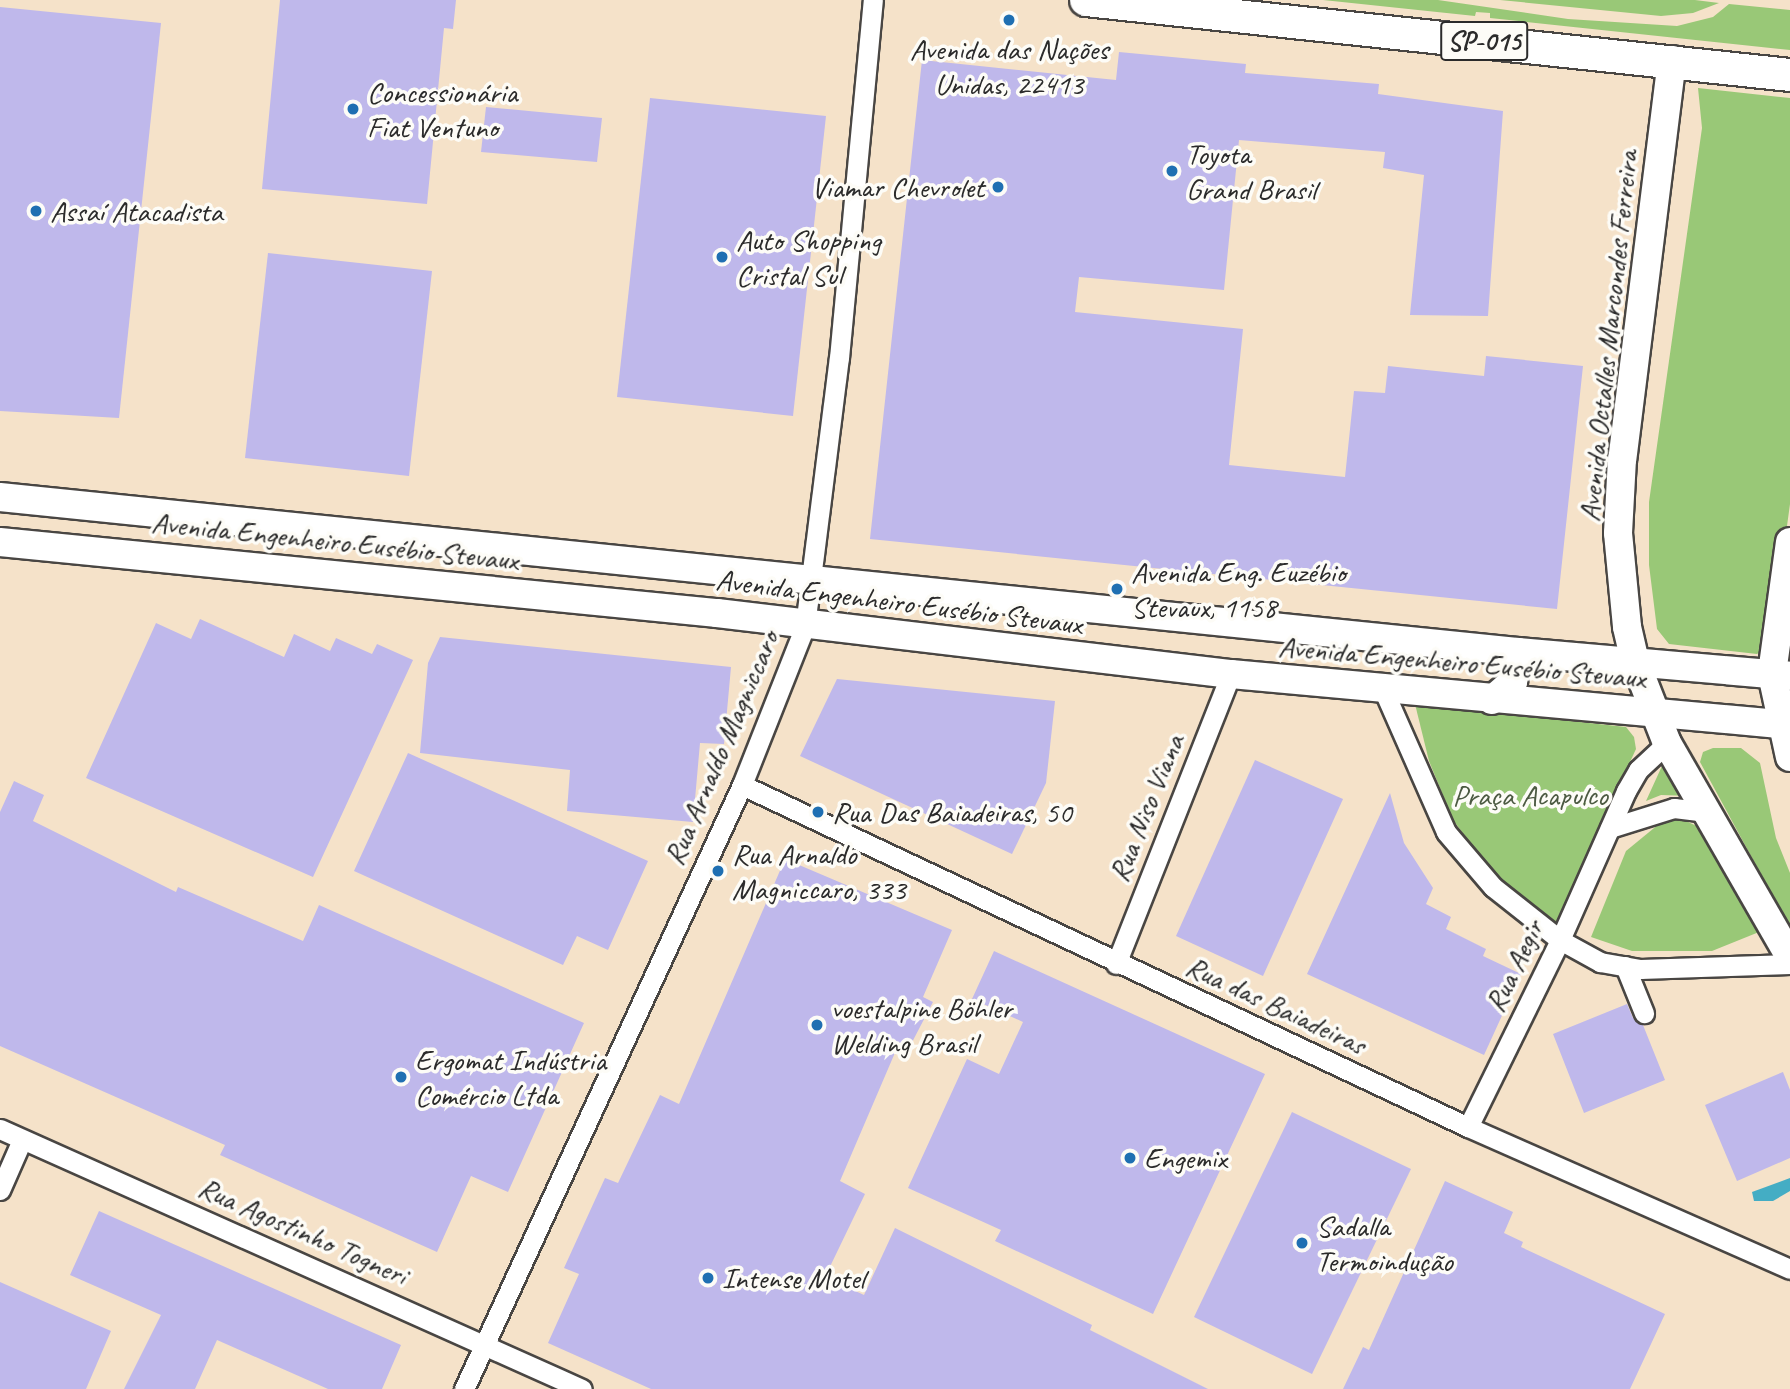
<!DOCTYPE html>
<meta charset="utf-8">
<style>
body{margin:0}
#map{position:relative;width:1790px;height:1389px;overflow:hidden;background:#f5e2c9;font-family:Caveat,sans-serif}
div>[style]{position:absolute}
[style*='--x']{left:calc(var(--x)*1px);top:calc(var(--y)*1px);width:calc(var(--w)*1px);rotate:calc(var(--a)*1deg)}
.green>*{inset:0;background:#99c877}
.water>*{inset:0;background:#44adc4}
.building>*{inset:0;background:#bfb8eb}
.roads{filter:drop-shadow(2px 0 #494643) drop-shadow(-2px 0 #494643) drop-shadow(0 2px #494643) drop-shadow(0 -2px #494643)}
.minor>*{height:19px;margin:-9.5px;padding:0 9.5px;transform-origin:9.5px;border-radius:9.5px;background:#fff}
.secondary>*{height:28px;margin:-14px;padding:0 14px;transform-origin:14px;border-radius:14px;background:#fff}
.trunk>*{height:32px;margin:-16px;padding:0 16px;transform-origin:16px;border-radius:16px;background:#fff}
.dots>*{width:19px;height:19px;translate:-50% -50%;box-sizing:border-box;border:4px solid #fdfcf7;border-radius:50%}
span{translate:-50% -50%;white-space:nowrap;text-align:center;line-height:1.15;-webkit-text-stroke:7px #fdfcf7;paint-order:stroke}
.shield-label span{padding:2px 5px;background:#fdfcf7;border:2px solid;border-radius:5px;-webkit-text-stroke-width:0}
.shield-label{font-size:28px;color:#2b2b2b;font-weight:700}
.poi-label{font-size:30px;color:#2b2b2b}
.left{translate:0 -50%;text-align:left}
.right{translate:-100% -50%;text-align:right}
.street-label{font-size:30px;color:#2b2b2b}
.park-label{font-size:30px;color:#4c5a42}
</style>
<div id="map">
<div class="green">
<i style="clip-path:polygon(1323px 0,1438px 0,1568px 19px,1677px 26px,1713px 17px,1729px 4px,1790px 10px,1790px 50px,1490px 18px,1490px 13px,1476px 12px,1475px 16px)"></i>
<i style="clip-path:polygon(1500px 0,1695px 0,1719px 3px,1693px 13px,1661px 16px)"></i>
<i style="clip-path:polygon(1698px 88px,1790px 98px,1790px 504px,1771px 643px,1757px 654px,1669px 644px,1657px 629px,1649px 565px,1649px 502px,1702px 128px)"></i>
<i style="clip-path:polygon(1415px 704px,1626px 727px,1634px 737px,1636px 749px,1556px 922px,1499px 882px,1453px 820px,1429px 761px)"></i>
<i style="clip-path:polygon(1713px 748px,1741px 748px,1760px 763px,1776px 838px,1790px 873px,1790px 928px,1700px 762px,1703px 752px)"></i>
<i style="clip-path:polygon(1667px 755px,1692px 796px,1661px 795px,1646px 801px)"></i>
<i style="clip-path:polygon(1665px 819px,1686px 821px,1707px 831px,1764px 930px,1712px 951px,1632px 951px,1591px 937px,1626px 851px)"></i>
</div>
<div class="water">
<i style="clip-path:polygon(1790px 1178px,1790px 1191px,1773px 1201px,1754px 1201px,1752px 1192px)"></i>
</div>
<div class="building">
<i style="clip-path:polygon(280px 0,456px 0,453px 29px,444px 28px,427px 204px,262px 189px)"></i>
<i style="clip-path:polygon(0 7px,161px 23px,119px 418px,0 411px)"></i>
<i style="clip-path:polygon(1119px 52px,1246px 64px,1245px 73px,1379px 84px,1378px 94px,1503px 111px,1488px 316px,1410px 315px,1424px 175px,1383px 168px,1385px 152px,1239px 140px,1224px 290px,1079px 277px,1075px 312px,1243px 329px,1229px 465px,1345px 477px,1354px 391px,1385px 393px,1388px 366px,1484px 376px,1486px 356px,1583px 366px,1557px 609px,870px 539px,922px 60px,1116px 80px)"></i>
<i style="clip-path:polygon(650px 98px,826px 116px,793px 416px,617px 397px)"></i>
<i style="clip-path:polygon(486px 107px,602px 118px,597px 162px,481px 152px)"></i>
<i style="clip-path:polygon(268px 253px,432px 271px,409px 476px,245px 458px)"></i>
<i style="clip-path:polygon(200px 619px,284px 657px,294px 634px,330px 651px,336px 638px,372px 654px,377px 644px,413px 660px,313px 877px,86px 778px,156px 623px,191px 639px)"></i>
<i style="clip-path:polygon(440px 637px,731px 667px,724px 744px,700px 743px,693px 822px,567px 811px,570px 770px,420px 753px,428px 663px)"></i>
<i style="clip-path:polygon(837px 679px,1055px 701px,1046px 783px,1012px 854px,800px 756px)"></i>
<i style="clip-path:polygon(408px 753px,648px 861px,608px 950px,577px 936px,563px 965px,354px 871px)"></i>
<i style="clip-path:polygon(1255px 760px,1343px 799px,1263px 976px,1176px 936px)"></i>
<i style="clip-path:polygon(14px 781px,44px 795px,33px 821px,176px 892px,178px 887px,303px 941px,319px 905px,584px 1023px,508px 1192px,471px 1176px,437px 1252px,220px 1155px,225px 1145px,0 1046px,0 812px)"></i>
<i style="clip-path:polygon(1390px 793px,1404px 843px,1433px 888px,1426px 904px,1451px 917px,1446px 929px,1486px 949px,1483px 956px,1521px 974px,1484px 1055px,1307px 974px)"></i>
<i style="clip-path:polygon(785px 859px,952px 930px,923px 997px,933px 1002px,908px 1050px,897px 1048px,840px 1181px,865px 1194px,825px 1277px,864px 1295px,895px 1228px,1092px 1325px,1090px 1330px,1208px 1389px,651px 1389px,548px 1343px,579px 1274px,564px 1268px,605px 1178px,618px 1183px,660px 1095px,679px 1104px)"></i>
<i style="clip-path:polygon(994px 951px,1265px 1074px,1153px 1314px,995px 1241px,1001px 1230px,908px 1188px,967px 1059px,999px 1074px,1023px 1022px,972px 999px)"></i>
<i style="clip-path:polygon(1627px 1004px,1633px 1018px,1643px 1025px,1665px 1080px,1584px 1113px,1553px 1034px)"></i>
<i style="clip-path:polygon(1783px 1072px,1790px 1090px,1790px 1158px,1737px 1181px,1705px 1105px)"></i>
<i style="clip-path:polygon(1292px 1112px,1411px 1169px,1312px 1374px,1194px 1317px)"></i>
<i style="clip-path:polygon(1445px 1181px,1513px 1212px,1504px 1233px,1523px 1242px,1521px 1247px,1665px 1314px,1630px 1389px,1343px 1389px,1363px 1347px,1369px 1350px)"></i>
<i style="clip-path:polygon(99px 1211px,401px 1345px,382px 1389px,328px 1389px,217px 1340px,195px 1389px,124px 1389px,161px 1315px,70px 1275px)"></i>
<i style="clip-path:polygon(0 1282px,111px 1331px,86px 1389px,0 1389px)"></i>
</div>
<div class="roads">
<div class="minor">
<i style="--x:1383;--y:689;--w:156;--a:66.2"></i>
<i style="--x:1446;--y:832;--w:72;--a:49.5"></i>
<i style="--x:1493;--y:887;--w:85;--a:38.3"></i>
<i style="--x:1560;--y:940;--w:46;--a:28.8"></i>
<i style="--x:1600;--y:962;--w:41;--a:9.9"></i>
<i style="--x:1640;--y:969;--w:150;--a:-1.9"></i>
<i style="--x:742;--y:785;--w:803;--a:25.22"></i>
<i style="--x:1468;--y:1127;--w:352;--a:23.8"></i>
<i style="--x:1610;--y:828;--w:67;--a:-17.4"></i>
<i style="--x:1674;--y:808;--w:31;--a:7"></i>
<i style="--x:1116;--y:964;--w:312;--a:-68.4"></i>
<i style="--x:1625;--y:966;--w:51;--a:68"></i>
<i style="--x:1468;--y:1127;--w:208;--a:-63.8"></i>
<i style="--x:1560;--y:940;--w:163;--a:-66.1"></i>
<i style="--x:1626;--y:791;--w:24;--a:-60"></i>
<i style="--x:1638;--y:770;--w:40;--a:-43"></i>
<i style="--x:0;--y:1129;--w:637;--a:24.07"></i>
<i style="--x:0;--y:1190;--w:55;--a:-66.3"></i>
<i style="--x:464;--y:1389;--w:665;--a:-65.29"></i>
<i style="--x:742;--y:785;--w:171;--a:-68.4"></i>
<i style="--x:805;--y:626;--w:270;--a:-82.8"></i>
<i style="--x:839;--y:358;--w:360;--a:-84.6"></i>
</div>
<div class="secondary">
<i style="--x:1672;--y:60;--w:402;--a:97.1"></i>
<i style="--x:1622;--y:459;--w:74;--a:93.1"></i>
<i style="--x:1618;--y:533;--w:94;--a:84.5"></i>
<i style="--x:1627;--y:627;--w:35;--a:77"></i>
<i style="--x:1635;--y:661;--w:88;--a:68.7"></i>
<i style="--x:1667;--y:743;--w:247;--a:60.1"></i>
<i style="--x:0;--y:497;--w:1526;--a:5.83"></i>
<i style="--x:1518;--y:652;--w:273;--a:5"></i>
<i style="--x:0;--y:542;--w:721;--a:5.66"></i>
<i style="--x:717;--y:613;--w:518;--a:6.77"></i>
<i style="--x:1231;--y:674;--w:561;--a:5.21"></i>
<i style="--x:1790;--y:542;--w:133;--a:97.8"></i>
<i style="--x:1772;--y:674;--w:85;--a:77.8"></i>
<i style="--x:1492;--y:700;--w:28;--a:-41"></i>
<i style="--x:1513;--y:682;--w:30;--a:-81"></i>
</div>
<div class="trunk">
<i style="--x:1086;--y:0;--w:708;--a:6.08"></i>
</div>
</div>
<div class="dots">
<i style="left:1009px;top:20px;background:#1f6fb2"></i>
<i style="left:353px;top:109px;background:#1f6fb2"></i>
<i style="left:1172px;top:171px;background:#1f6fb2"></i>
<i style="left:998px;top:187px;background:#1f6fb2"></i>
<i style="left:36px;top:211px;background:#1f6fb2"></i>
<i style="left:722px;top:257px;background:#1f6fb2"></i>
<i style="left:1117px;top:589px;background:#1f6fb2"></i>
<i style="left:818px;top:812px;background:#1f6fb2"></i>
<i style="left:718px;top:871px;background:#1f6fb2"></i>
<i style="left:817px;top:1025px;background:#1f6fb2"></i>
<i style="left:401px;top:1077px;background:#1f6fb2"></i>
<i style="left:1130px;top:1158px;background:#1f6fb2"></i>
<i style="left:1302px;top:1243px;background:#1f6fb2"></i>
<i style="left:708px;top:1278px;background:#1f6fb2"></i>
</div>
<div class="shield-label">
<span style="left:1484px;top:41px">SP-015</span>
</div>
<div class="poi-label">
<span style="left:1009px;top:66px">Avenida das Nações<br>Unidas, 22413</span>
<span class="left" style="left:367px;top:109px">Concessionária<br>Fiat Ventuno</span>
<span class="left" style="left:1186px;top:171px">Toyota<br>Grand Brasil</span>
<span class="right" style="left:984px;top:187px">Viamar Chevrolet</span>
<span class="left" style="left:50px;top:211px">Assaí Atacadista</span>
<span class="left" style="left:736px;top:257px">Auto Shopping<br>Cristal Sul</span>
<span class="left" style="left:1131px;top:589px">Avenida Eng. Euzébio<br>Stevaux, 1158</span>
<span class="left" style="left:832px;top:812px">Rua Das Baiadeiras, 50</span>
<span class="left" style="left:732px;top:871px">Rua Arnaldo<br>Magniccaro, 333</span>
<span class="left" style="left:831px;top:1025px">voestalpine Böhler<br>Welding Brasil</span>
<span class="left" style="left:415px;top:1077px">Ergomat Indústria<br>Comércio Ltda</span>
<span class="left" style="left:1144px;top:1158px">Engemix</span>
<span class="left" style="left:1316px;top:1243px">Sadalla<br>Termoindução</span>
<span class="left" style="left:722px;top:1278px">Intense Motel</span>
</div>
<div class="street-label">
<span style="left:1608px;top:336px;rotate:-84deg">Avenida Octalles Marcondes Ferreira</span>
<span style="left:335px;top:541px;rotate:6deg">Avenida Engenheiro Eusébio Stevaux</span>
<span style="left:899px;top:602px;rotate:7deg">Avenida Engenheiro Eusébio Stevaux</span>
<span style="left:1462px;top:662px;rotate:5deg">Avenida Engenheiro Eusébio Stevaux</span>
<span style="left:721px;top:748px;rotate:-67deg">Rua Arnaldo Magniccaro</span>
<span style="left:1146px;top:808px;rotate:-68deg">Rua Niso Viana</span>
<span style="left:1514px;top:966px;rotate:-64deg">Rua Aegir</span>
<span style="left:1276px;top:1005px;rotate:25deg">Rua das Baiadeiras</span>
<span style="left:303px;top:1231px;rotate:24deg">Rua Agostinho Togneri</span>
</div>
<div class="park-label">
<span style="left:1530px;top:795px">Praça Acapulco</span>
</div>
</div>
